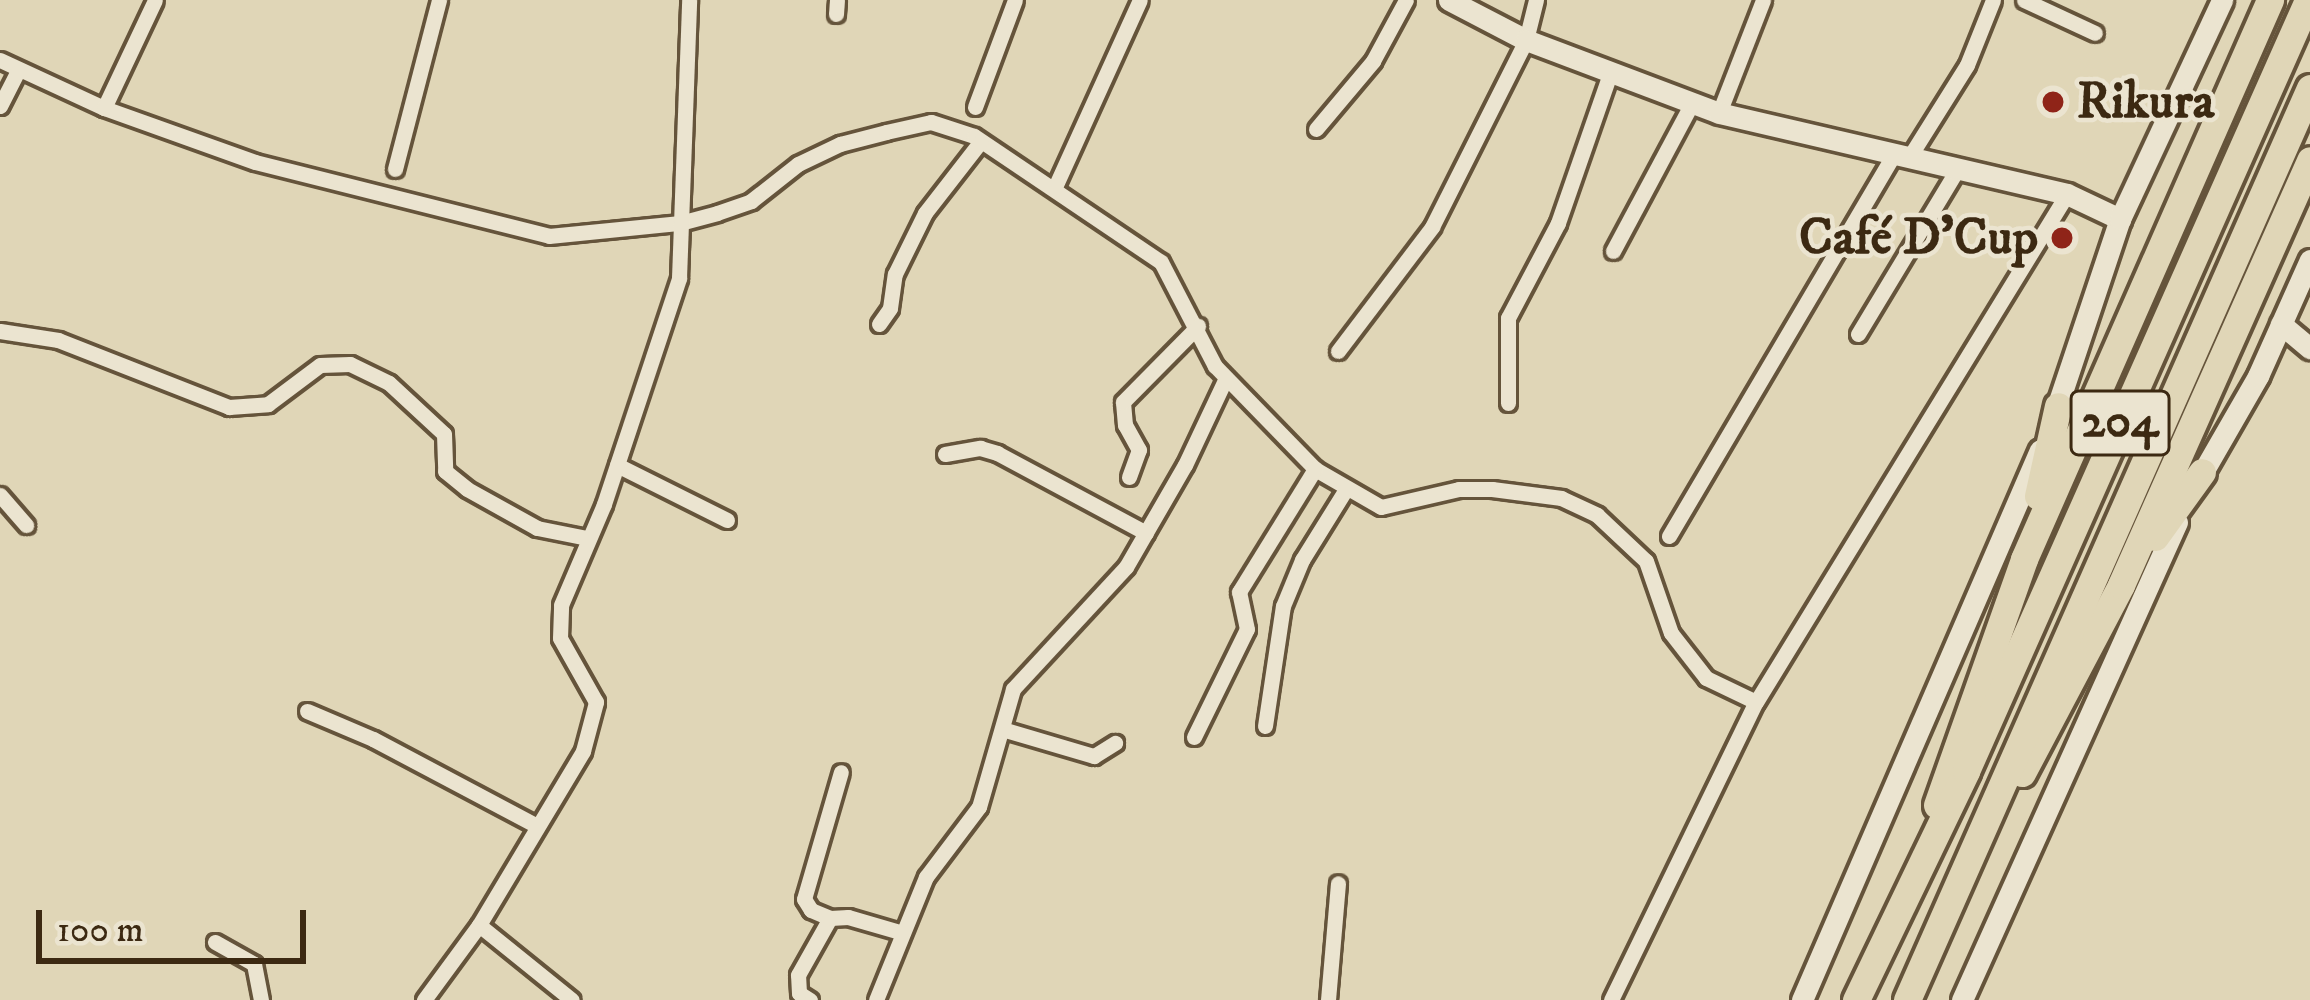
<!DOCTYPE html>
<meta charset="utf-8">
<style>
body{margin:0}
#map{position:relative;width:2310px;height:1000px;overflow:hidden;background:#e0d6b7;font-family:"IM FELL DW Pica",serif}
div>[style]{position:absolute}
[style*='--x']{left:calc(var(--x)*1px);top:calc(var(--y)*1px);width:calc(var(--w)*1px);rotate:calc(var(--a)*1deg)}
.roads{filter:drop-shadow(3px 0 #65543b) drop-shadow(-3px 0 #65543b) drop-shadow(0 3px #65543b) drop-shadow(0 -3px #65543b)}
.street>*{height:15px;margin:-7.5px;padding:0 7.5px;transform-origin:7.5px;border-radius:7.5px;background:#ebe4d0}
.secondary>*{height:21px;margin:-10.5px;padding:0 10.5px;transform-origin:10.5px;border-radius:10.5px;background:#ebe4d0}
.highway>*{height:27px;margin:-13.5px;padding:0 13.5px;transform-origin:13.5px;border-radius:13.5px;background:#e0d6b7}
.dots>*{width:33px;height:33px;translate:-50% -50%;box-sizing:border-box;border:6px solid #ebe4d0;border-radius:50%}
span{translate:-50% -50%;white-space:nowrap;text-align:center;line-height:1.15;-webkit-text-stroke:9px #ebe4d0;paint-order:stroke}
.shield-label span{padding:3px 9px;background:#ebe4d0;border:3px solid;border-radius:9px;-webkit-text-stroke-width:0}
.shield-label{font-size:48px;color:#3c2912;font-weight:700}
.poi-label{font-size:51px;color:#3c2912;font-weight:700}
.left{translate:0 -50%;text-align:left}
.right{translate:-100% -50%;text-align:right}
.scale{position:absolute;left:36px;top:910px;width:270px;height:54px;box-sizing:border-box;border:6px solid #3c2912;border-top:0;padding-left:15px;font-size:36px;line-height:42px;white-space:nowrap;color:#3c2912;-webkit-text-stroke:9px #ebe4d0;paint-order:stroke}
</style>
<div id="map">
<div class="roads">
<div class="street">
<i style="--x:2024;--y:0;--w:78;--a:24.9"></i>
<i style="--x:836;--y:14;--w:14;--a:-86"></i>
<i style="--x:0;--y:60;--w:115;--a:24.8"></i>
<i style="--x:104;--y:108;--w:160;--a:19.7"></i>
<i style="--x:255;--y:162;--w:303;--a:14.1"></i>
<i style="--x:549;--y:236;--w:132;--a:-5.7"></i>
<i style="--x:680;--y:223;--w:38;--a:-15"></i>
<i style="--x:717;--y:213;--w:36;--a:-19"></i>
<i style="--x:751;--y:201;--w:60;--a:-38.2"></i>
<i style="--x:798;--y:164;--w:47;--a:-25.5"></i>
<i style="--x:840;--y:144;--w:48;--a:-14.6"></i>
<i style="--x:886;--y:132;--w:46;--a:-12.5"></i>
<i style="--x:931;--y:122;--w:45;--a:18"></i>
<i style="--x:974;--y:136;--w:225;--a:34"></i>
<i style="--x:1161;--y:262;--w:117;--a:62.6"></i>
<i style="--x:1215;--y:366;--w:144;--a:45.8"></i>
<i style="--x:1315;--y:469;--w:76;--a:29.9"></i>
<i style="--x:1381;--y:507;--w:80;--a:-13"></i>
<i style="--x:1459;--y:489;--w:33;--a:0"></i>
<i style="--x:1492;--y:489;--w:70;--a:7.4"></i>
<i style="--x:1561;--y:498;--w:40;--a:25"></i>
<i style="--x:1597;--y:515;--w:67;--a:43.2"></i>
<i style="--x:1646;--y:561;--w:76;--a:70.9"></i>
<i style="--x:1671;--y:633;--w:57;--a:52.1"></i>
<i style="--x:1706;--y:678;--w:55;--a:25.6"></i>
<i style="--x:0;--y:106;--w:38;--a:-63"></i>
<i style="--x:975;--y:107;--w:114;--a:-69.5"></i>
<i style="--x:104;--y:108;--w:119;--a:-64.7"></i>
<i style="--x:1719;--y:113;--w:121;--a:-68.7"></i>
<i style="--x:1316;--y:129;--w:89;--a:-50"></i>
<i style="--x:1373;--y:61;--w:69;--a:-61.6"></i>
<i style="--x:1910;--y:156;--w:107;--a:-57.9"></i>
<i style="--x:1967;--y:65;--w:70;--a:-68.2"></i>
<i style="--x:395;--y:169;--w:175;--a:-75.4"></i>
<i style="--x:1055;--y:187;--w:205;--a:-65.6"></i>
<i style="--x:1613;--y:251;--w:168;--a:-61.9"></i>
<i style="--x:879;--y:324;--w:19;--a:-55"></i>
<i style="--x:890;--y:308;--w:34;--a:-82"></i>
<i style="--x:895;--y:274;--w:68;--a:-63.8"></i>
<i style="--x:925;--y:213;--w:91;--a:-52.1"></i>
<i style="--x:0;--y:331;--w:59;--a:8.8"></i>
<i style="--x:58;--y:340;--w:184;--a:21.4"></i>
<i style="--x:229;--y:407;--w:39;--a:-4"></i>
<i style="--x:268;--y:404;--w:65;--a:-36.9"></i>
<i style="--x:320;--y:365;--w:30;--a:-2"></i>
<i style="--x:350;--y:364;--w:43;--a:26"></i>
<i style="--x:389;--y:383;--w:75;--a:42.8"></i>
<i style="--x:444;--y:434;--w:37;--a:88"></i>
<i style="--x:445;--y:471;--w:28;--a:39"></i>
<i style="--x:467;--y:489;--w:80;--a:29.1"></i>
<i style="--x:537;--y:528;--w:51;--a:11.3"></i>
<i style="--x:1858;--y:334;--w:194;--a:-58.9"></i>
<i style="--x:1338;--y:351;--w:156;--a:-52.8"></i>
<i style="--x:1432;--y:227;--w:209;--a:-63.3"></i>
<i style="--x:1526;--y:40;--w:41;--a:-76"></i>
<i style="--x:1508;--y:403;--w:85;--a:-90"></i>
<i style="--x:1508;--y:318;--w:107;--a:-62.2"></i>
<i style="--x:1558;--y:223;--w:158;--a:-70.8"></i>
<i style="--x:945;--y:454;--w:36;--a:-10"></i>
<i style="--x:980;--y:448;--w:18;--a:16"></i>
<i style="--x:997;--y:453;--w:169;--a:28.2"></i>
<i style="--x:617;--y:465;--w:123;--a:26.6"></i>
<i style="--x:1129;--y:477;--w:29;--a:-70"></i>
<i style="--x:1139;--y:450;--w:29;--a:-119"></i>
<i style="--x:1125;--y:425;--w:23;--a:-95"></i>
<i style="--x:1123;--y:402;--w:107;--a:-45.4"></i>
<i style="--x:0;--y:495;--w:40;--a:49"></i>
<i style="--x:1669;--y:536;--w:445;--a:-59.5"></i>
<i style="--x:307;--y:711;--w:72;--a:23"></i>
<i style="--x:373;--y:739;--w:186;--a:27.9"></i>
<i style="--x:1265;--y:726;--w:121;--a:-81.5"></i>
<i style="--x:1283;--y:606;--w:50;--a:-67.6"></i>
<i style="--x:1302;--y:560;--w:84;--a:-58.2"></i>
<i style="--x:1002;--y:729;--w:96;--a:16.4"></i>
<i style="--x:1094;--y:756;--w:25;--a:-32"></i>
<i style="--x:1194;--y:737;--w:120;--a:-63.9"></i>
<i style="--x:1247;--y:629;--w:38;--a:-102"></i>
<i style="--x:1239;--y:592;--w:145;--a:-58.3"></i>
<i style="--x:830;--y:918;--w:21;--a:-157"></i>
<i style="--x:811;--y:910;--w:13;--a:-122"></i>
<i style="--x:804;--y:899;--w:132;--a:-73.8"></i>
<i style="--x:479;--y:925;--w:119;--a:38.9"></i>
<i style="--x:215;--y:942;--w:45;--a:29.4"></i>
<i style="--x:254;--y:964;--w:37;--a:79"></i>
<i style="--x:424;--y:1000;--w:93;--a:-53.7"></i>
<i style="--x:479;--y:925;--w:203;--a:-59.1"></i>
<i style="--x:583;--y:751;--w:51;--a:-75.1"></i>
<i style="--x:596;--y:702;--w:73;--a:-119.4"></i>
<i style="--x:560;--y:638;--w:33;--a:-88"></i>
<i style="--x:561;--y:605;--w:110;--a:-66.9"></i>
<i style="--x:604;--y:504;--w:238;--a:-71.6"></i>
<i style="--x:679;--y:278;--w:278;--a:-87.9"></i>
<i style="--x:810;--y:1000;--w:13;--a:-148"></i>
<i style="--x:799;--y:993;--w:18;--a:-93"></i>
<i style="--x:798;--y:975;--w:65;--a:-60.7"></i>
<i style="--x:830;--y:918;--w:18;--a:-3"></i>
<i style="--x:848;--y:917;--w:57;--a:16.2"></i>
<i style="--x:876;--y:1000;--w:133;--a:-67.9"></i>
<i style="--x:926;--y:877;--w:88;--a:-52.9"></i>
<i style="--x:979;--y:807;--w:123;--a:-73.9"></i>
<i style="--x:1013;--y:689;--w:166;--a:-47.2"></i>
<i style="--x:1126;--y:567;--w:118;--a:-60"></i>
<i style="--x:1185;--y:465;--w:96;--a:-64.8"></i>
<i style="--x:1328;--y:1000;--w:117;--a:-85.1"></i>
<i style="--x:1611;--y:1000;--w:331;--a:-64.1"></i>
<i style="--x:1756;--y:702;--w:596;--a:-58.52"></i>
</div>
<div class="secondary">
<i style="--x:1449;--y:0;--w:87;--a:27.5"></i>
<i style="--x:1526;--y:40;--w:206;--a:20.7"></i>
<i style="--x:1719;--y:113;--w:357;--a:13.1"></i>
<i style="--x:2067;--y:194;--w:59;--a:25.3"></i>
<i style="--x:2281;--y:324;--w:38;--a:40"></i>
<i style="--x:2054;--y:416;--w:208;--a:-71.5"></i>
<i style="--x:2120;--y:219;--w:242;--a:-65"></i>
<i style="--x:2196;--y:484;--w:125;--a:-60.1"></i>
<i style="--x:2258;--y:376;--w:127;--a:-65.9"></i>
<i style="--x:1802;--y:1000;--w:599;--a:-66.6"></i>
<i style="--x:1962;--y:1000;--w:524;--a:-65.78"></i>
</div>
<div class="highway">
<i style="--x:2038;--y:496;--w:92;--a:-77.5"></i>
<i style="--x:2155;--y:537;--w:80;--a:-54.1"></i>
<i style="--x:2022;--y:773;--w:212;--a:-62.2"></i>
<i style="--x:2121;--y:585;--w:465;--a:-66"></i>
<i style="--x:1937;--y:805;--w:261;--a:-70.5"></i>
<i style="--x:2024;--y:559;--w:611;--a:-66.25"></i>
<i style="--x:1856;--y:1000;--w:254;--a:-64.3"></i>
<i style="--x:1966;--y:771;--w:843;--a:-66.08"></i>
<i style="--x:1907;--y:1000;--w:997;--a:-66.16"></i>
</div>
</div>
<div class="dots">
<i style="left:2053px;top:102px;background:#8f2418"></i>
<i style="left:2062px;top:238px;background:#8f2418"></i>
</div>
<div class="shield-label">
<span style="left:2120px;top:423px">204</span>
</div>
<div class="poi-label">
<span class="left" style="left:2077px;top:102px">Rikura</span>
<span class="right" style="left:2038px;top:238px">Café D'Cup</span>
</div>
<div class="scale">100 m</div>
</div>
